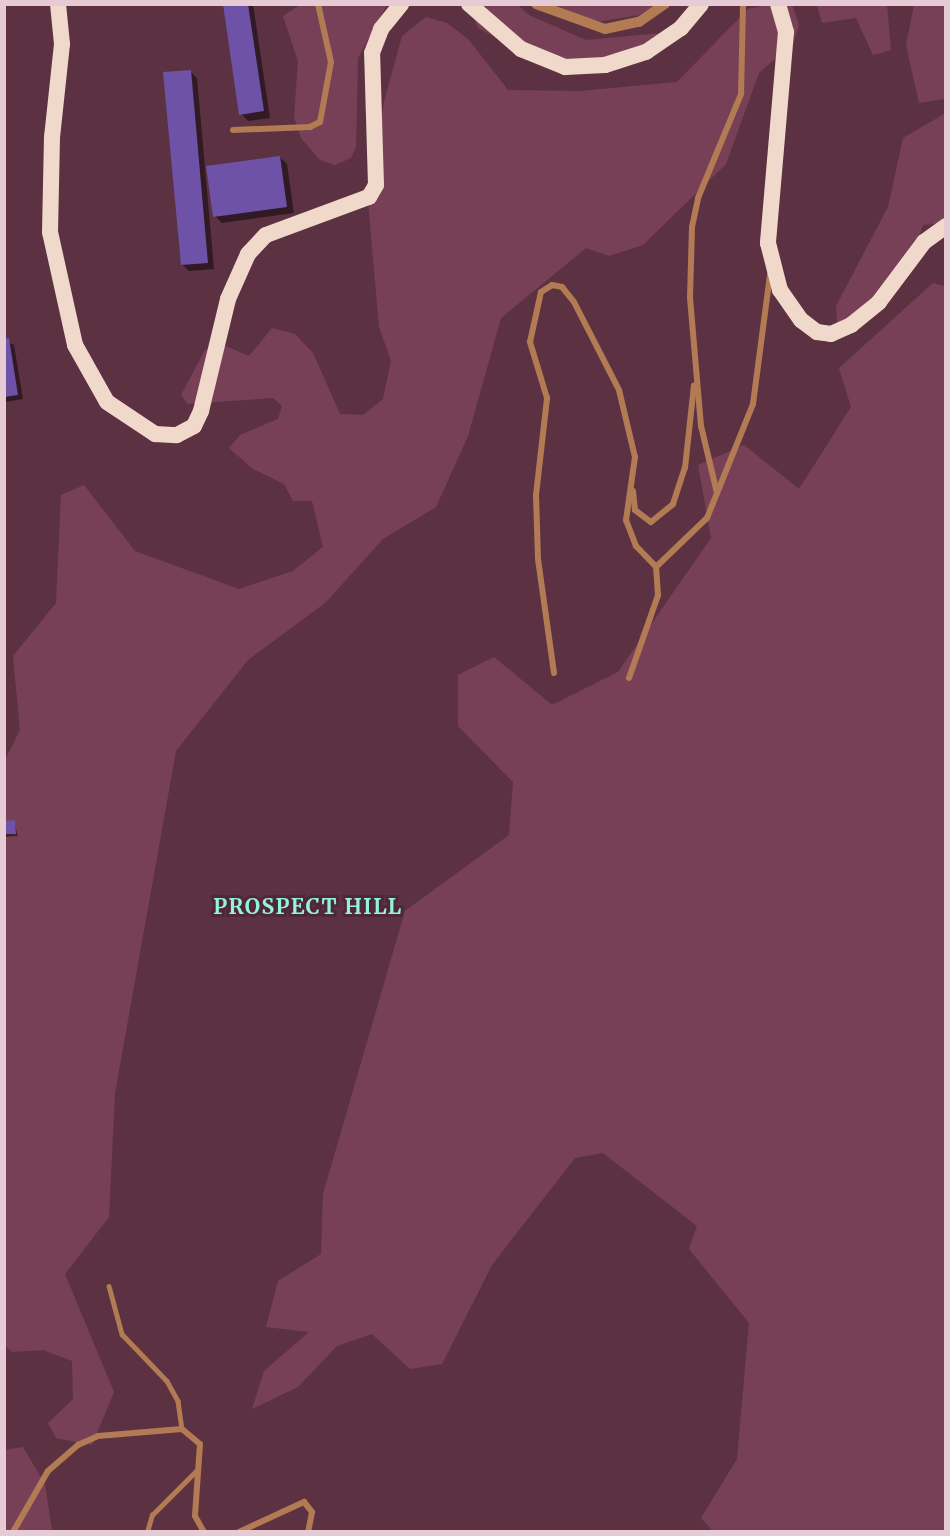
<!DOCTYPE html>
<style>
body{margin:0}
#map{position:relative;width:950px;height:1536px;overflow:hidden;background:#5c3242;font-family:Merriweather,serif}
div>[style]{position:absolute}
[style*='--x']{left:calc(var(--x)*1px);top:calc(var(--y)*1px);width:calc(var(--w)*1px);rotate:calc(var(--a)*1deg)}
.green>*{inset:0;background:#784056}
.shadow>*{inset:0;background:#0007}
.building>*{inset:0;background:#6d52a8}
.service>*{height:4.5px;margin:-2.25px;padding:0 2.25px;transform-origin:2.25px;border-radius:2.25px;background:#b27b54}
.minor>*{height:6px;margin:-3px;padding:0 3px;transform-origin:3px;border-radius:3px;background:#b27b54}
.tertiary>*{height:10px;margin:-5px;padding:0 5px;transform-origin:5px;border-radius:5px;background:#b27b54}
.trunk>*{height:16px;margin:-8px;padding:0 8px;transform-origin:8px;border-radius:8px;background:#f0d9ca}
span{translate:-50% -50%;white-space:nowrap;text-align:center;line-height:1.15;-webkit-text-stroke:6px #502738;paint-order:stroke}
.district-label{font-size:21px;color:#92f4db;font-weight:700;letter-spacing:1.5px}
.frame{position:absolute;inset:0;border:6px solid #e6cbd4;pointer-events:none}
</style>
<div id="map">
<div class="green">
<i style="clip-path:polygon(300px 5px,387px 5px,358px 58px,356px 147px,351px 158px,335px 165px,320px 160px,301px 138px,294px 117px,298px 61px,283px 16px)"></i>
<i style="clip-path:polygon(467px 5px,518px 5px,529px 15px,586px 40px,662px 33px,634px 64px,539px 60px,478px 28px)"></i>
<i style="clip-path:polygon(556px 5px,655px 5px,639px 15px,596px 22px)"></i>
<i style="clip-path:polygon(767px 5px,792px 5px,799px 25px,793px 43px,759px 73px,726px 164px,643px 245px,609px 256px,586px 248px,501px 318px,468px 436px,436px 507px,383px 539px,325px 603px,248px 660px,176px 751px,115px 1093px,109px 1217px,65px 1274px,114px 1392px,92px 1445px,56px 1438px,48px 1423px,73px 1399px,72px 1361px,43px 1350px,12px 1352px,5px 1345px,4px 762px,20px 730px,13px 656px,56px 603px,61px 495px,84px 485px,135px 551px,239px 589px,293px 571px,323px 547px,312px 501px,293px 501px,284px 484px,253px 469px,229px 448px,240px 435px,278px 419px,282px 406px,273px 398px,188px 404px,181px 395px,205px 350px,221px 344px,249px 356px,272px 328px,295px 334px,313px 353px,340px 414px,363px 415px,383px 399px,391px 361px,379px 327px,368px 201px,384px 102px,402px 36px,426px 17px,447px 23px,468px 39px,508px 90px,580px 91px,677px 82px,748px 9px)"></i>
<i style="clip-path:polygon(817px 5px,887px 5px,891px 50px,873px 55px,856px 18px,822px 23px)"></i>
<i style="clip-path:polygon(914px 5px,945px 5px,945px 99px,919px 103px,906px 45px)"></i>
<i style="clip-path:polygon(944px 114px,945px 223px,923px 225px,906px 275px,875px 315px,837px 323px,836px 306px,888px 207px,903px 138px)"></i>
<i style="clip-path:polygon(933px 283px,945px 286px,945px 1531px,713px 1531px,701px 1518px,737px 1459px,749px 1323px,689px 1249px,697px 1226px,603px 1153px,575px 1158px,492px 1265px,442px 1364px,410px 1369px,372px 1334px,337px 1346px,298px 1387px,252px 1409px,264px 1371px,309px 1332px,266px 1327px,278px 1281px,321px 1254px,323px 1194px,405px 911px,509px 835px,513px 782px,458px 726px,458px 675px,494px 657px,552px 705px,618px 672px,711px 538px,698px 465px,744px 445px,799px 489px,851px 407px,839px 368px)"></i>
<i style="clip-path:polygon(23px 1447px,45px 1484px,52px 1531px,5px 1532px,5px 1450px)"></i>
</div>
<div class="shadow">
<i style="clip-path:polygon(224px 4px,253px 4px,270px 118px,248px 121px,241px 114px)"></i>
<i style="clip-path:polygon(190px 71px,197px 78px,214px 269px,189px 271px,182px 264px)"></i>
<i style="clip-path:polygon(280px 157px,287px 164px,294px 213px,222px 223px,215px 216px)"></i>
<i style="clip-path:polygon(4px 340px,14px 345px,23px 399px,5px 402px)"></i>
<i style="clip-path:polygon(14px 822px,18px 836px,4px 837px,4px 823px)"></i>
</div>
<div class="building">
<i style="clip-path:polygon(223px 4px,248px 4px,264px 111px,239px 115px)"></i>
<i style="clip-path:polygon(191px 70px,208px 263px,181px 265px,163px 72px)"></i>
<i style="clip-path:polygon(280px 156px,287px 207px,213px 217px,206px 166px)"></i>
<i style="clip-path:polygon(9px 338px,18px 395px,4px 397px,4px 339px)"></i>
<i style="clip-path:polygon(15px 820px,16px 834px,4px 834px,4px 821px)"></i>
</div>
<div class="service">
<i style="--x:109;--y:1286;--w:50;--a:74.8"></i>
<i style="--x:122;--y:1334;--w:65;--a:46.2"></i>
<i style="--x:167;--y:1381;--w:23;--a:61"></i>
<i style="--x:178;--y:1401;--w:28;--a:82"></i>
<i style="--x:147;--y:1532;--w:18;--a:-74"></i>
<i style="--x:152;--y:1515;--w:65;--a:-45"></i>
</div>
<div class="minor">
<i style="--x:233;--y:130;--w:77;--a:-2.2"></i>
<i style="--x:310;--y:127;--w:11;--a:-27"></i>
<i style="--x:320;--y:122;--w:61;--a:-79.6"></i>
<i style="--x:331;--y:62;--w:59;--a:-102.6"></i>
<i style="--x:633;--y:491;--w:19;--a:84"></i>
<i style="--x:635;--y:510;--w:20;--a:37"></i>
<i style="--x:651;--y:522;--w:28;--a:-39"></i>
<i style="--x:673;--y:504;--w:38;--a:-72"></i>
<i style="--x:685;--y:468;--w:83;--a:-83.8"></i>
<i style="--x:717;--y:493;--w:69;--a:-103.4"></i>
<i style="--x:701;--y:426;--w:128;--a:-94.9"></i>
<i style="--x:690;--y:298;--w:71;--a:-88.4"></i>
<i style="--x:692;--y:227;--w:30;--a:-78"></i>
<i style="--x:698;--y:198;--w:113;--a:-67.5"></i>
<i style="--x:741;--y:94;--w:90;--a:-88.7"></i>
<i style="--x:554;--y:673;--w:115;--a:-98"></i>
<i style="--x:538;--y:559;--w:64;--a:-91.8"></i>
<i style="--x:536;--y:495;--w:98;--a:-83.5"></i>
<i style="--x:547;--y:398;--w:59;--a:-106.9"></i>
<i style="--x:530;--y:342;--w:51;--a:-77.6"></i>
<i style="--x:541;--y:292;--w:13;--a:-32"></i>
<i style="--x:552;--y:285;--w:10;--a:11"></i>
<i style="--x:562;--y:287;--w:19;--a:51"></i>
<i style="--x:574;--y:302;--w:99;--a:62.9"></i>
<i style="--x:619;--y:390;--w:69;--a:76.6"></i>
<i style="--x:635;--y:457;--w:64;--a:98.1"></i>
<i style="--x:626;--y:520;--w:28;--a:69"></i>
<i style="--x:636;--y:546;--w:29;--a:46"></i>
<i style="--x:656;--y:567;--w:71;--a:-43.9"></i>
<i style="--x:707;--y:518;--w:123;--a:-68"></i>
<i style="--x:753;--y:404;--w:131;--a:-82.5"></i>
<i style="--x:629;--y:678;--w:88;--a:-70.7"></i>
<i style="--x:658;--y:595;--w:28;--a:-94"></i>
<i style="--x:13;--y:1532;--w:70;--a:-60.2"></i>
<i style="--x:48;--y:1471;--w:40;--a:-41"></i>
<i style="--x:78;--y:1445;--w:22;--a:-24"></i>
<i style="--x:98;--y:1436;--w:84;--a:-4.8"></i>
<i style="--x:182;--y:1429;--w:23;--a:40"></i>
<i style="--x:200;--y:1444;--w:72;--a:94"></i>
<i style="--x:195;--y:1516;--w:18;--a:61"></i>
<i style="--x:239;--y:1532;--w:72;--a:-24.8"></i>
<i style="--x:304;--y:1502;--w:13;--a:51"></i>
<i style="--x:312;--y:1512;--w:20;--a:101"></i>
</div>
<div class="tertiary">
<i style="--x:536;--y:4;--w:73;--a:19.9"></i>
<i style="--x:605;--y:29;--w:35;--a:-12"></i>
<i style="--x:639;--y:22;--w:32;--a:-35"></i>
</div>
<div class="trunk">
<i style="--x:58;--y:4;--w:40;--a:84.3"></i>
<i style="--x:62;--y:44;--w:94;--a:96.1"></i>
<i style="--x:52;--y:137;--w:95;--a:91.2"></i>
<i style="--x:50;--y:232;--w:116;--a:77.5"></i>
<i style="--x:75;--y:345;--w:65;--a:60.7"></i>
<i style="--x:107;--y:402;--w:58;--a:33.7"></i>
<i style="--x:155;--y:434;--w:22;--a:3"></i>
<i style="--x:177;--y:435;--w:19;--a:-28"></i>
<i style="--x:194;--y:426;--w:17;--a:-65"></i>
<i style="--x:201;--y:411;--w:115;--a:-76.4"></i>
<i style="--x:228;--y:299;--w:49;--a:-66"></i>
<i style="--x:248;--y:254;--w:26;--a:-47"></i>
<i style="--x:266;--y:235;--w:110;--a:-20.3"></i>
<i style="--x:369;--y:197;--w:14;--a:-60"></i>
<i style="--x:376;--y:185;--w:132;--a:-91.7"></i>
<i style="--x:372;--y:53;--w:26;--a:-69"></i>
<i style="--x:381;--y:29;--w:32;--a:-51"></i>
<i style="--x:469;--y:4;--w:69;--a:40.9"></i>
<i style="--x:521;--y:49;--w:48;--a:22.2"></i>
<i style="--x:565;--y:67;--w:40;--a:-2.9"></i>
<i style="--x:605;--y:65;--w:43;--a:-17.6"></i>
<i style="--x:646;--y:52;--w:42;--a:-34.4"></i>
<i style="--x:681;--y:28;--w:31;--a:-50"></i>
<i style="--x:778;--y:4;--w:29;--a:74"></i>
<i style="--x:786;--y:32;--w:212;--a:94.9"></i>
<i style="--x:768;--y:243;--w:49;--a:75.7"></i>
<i style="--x:780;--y:290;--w:37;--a:55"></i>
<i style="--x:801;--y:320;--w:20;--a:37"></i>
<i style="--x:817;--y:332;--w:14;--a:8"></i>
<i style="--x:831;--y:334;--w:22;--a:-24"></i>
<i style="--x:851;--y:325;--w:36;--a:-39"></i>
<i style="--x:879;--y:302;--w:75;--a:-53.1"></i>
<i style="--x:924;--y:242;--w:27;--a:-36"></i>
</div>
<div class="district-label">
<span style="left:308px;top:907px">PROSPECT HILL</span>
</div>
<div class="frame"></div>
</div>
